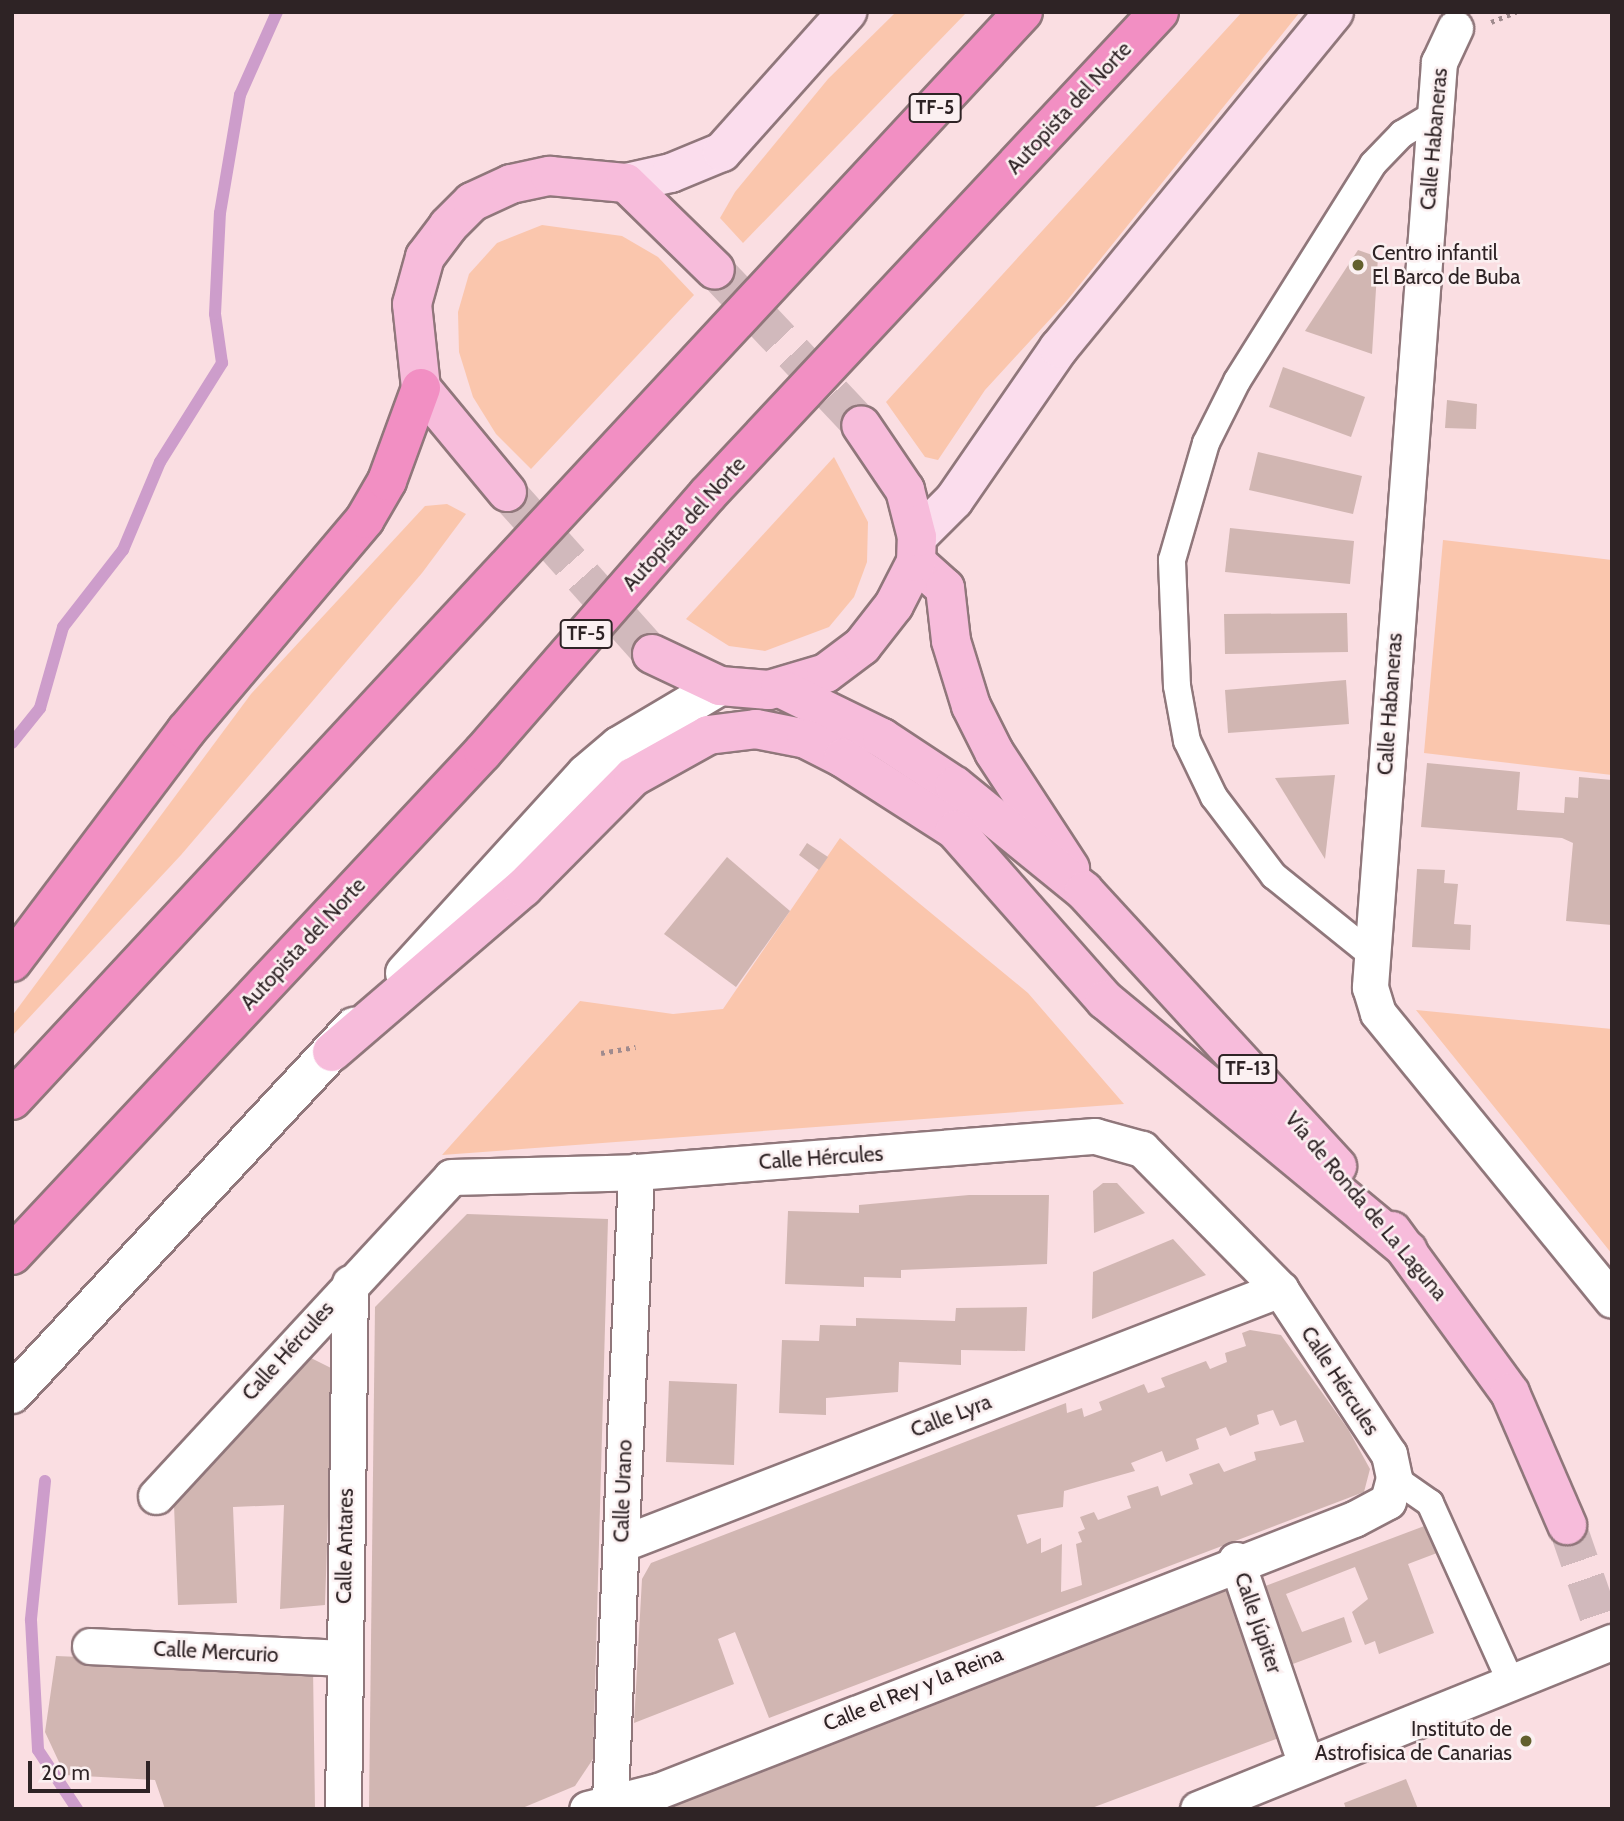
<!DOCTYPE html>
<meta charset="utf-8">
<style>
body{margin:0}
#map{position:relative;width:1624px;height:1821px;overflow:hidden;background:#fadee2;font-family:Cabin,sans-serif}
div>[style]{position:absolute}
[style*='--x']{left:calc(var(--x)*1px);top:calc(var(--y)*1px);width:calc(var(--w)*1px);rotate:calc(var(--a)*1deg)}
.green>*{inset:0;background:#fac6ad}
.stream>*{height:12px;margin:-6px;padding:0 6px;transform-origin:6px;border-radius:6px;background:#cd9dcb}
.building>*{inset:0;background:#d1b6b2}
.primary-tunnel>*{height:38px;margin-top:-19px;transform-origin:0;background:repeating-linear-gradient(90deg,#d1b9bc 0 38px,transparent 0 57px)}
.path>*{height:4.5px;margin-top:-2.25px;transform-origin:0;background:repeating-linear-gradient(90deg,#a08b8e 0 3.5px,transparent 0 8.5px)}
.roads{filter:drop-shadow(2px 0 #90777b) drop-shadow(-2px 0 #90777b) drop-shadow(0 2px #90777b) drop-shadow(0 -2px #90777b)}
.pedestrian>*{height:26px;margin:-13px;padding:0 13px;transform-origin:13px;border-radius:13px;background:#fff}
.minor>*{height:35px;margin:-17.5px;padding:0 17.5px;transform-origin:17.5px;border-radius:17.5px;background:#fff}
.tertiary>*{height:38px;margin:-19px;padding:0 19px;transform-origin:19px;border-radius:19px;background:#fff}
.secondary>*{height:38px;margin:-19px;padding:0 19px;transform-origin:19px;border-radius:19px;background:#fbdded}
.primary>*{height:38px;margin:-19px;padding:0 19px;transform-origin:19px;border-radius:19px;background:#f7bcdb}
.motorway>*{height:38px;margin:-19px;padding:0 19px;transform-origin:19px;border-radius:19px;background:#f28fc3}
.dots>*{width:19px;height:19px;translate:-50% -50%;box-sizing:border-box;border:4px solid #fbf0f1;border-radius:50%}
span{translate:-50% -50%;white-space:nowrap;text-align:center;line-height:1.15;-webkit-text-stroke:5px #fbf0f1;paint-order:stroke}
.shield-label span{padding:2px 5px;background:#fbf0f1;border:2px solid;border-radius:5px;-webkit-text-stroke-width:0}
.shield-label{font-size:19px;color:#2e2325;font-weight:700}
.street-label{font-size:21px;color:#2e2325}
.poi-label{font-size:21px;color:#2e2325}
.left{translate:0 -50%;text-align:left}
.right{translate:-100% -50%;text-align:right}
.frame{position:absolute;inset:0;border:14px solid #2e2325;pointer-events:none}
.scale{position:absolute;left:28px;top:1761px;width:122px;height:32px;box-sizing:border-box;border:4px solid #2e2325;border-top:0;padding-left:9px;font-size:21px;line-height:24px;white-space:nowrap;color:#2e2325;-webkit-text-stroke:5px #fbf0f1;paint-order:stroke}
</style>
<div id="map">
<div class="green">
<i style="clip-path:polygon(896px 12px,967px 12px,743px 243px,720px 218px,735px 192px,828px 79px)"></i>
<i style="clip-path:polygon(1242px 12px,1300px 12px,1065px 303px,985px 390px,938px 460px,925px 457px,886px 402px)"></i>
<i style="clip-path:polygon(542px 225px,622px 236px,658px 257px,694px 295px,531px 469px,496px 434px,473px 397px,459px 352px,458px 312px,469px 274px,497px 243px)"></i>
<i style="clip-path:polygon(834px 457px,868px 522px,867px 562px,854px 597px,829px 627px,765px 651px,729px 646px,686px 619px)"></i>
<i style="clip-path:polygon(447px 504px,466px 514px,422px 573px,181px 855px,12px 1036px,12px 1016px,251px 694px,425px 506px)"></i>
<i style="clip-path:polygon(1443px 540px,1612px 560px,1612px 775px,1424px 753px)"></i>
<i style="clip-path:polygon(840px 838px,1028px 993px,1124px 1104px,442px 1155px,580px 1001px,673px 1014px,723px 1009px)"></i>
<i style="clip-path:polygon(1416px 1010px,1612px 1029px,1612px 1254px,1516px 1134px)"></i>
</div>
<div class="stream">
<i style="--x:12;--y:743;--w:45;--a:-51.3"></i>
<i style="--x:40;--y:708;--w:84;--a:-74.1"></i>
<i style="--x:63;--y:627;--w:98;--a:-52.1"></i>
<i style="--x:123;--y:550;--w:95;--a:-67.2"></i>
<i style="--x:160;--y:462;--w:117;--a:-57.9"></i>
<i style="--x:222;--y:363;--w:49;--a:-98.1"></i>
<i style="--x:215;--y:314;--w:101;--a:-87.2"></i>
<i style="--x:220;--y:213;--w:120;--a:-80.4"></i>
<i style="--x:240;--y:95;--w:91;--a:-66"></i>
<i style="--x:45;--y:1481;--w:140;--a:95.8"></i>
<i style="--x:31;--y:1620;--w:130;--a:86.9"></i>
<i style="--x:38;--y:1750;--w:71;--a:56.5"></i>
</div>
<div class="building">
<i style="clip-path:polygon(1358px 250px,1378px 257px,1372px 354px,1305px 331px)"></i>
<i style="clip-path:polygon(1283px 367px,1365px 397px,1351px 437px,1269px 407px)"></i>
<i style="clip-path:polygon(1447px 400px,1477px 404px,1476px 429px,1445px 428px)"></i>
<i style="clip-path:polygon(1258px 452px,1362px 476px,1353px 514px,1249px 490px)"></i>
<i style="clip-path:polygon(1230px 528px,1354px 541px,1350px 584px,1225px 572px)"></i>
<i style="clip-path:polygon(1347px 613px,1348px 652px,1225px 654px,1224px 614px)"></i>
<i style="clip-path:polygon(1346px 680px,1349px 724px,1228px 733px,1225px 690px)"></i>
<i style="clip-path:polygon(1427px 763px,1520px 772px,1517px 810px,1564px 813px,1565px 797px,1578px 798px,1579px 777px,1612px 780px,1612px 925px,1566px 921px,1573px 843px,1562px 838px,1421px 827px)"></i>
<i style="clip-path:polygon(1335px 775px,1325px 859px,1275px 778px)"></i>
<i style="clip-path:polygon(807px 843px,828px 857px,819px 870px,799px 855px)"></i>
<i style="clip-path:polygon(727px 857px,790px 911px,736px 987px,664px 934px)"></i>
<i style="clip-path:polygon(1417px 869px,1445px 870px,1444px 883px,1458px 884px,1454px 924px,1471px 925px,1470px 950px,1412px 947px)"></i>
<i style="clip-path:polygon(1103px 1183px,1117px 1183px,1145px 1213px,1094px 1233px,1093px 1191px)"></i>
<i style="clip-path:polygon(969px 1195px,1049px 1195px,1047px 1264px,901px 1270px,901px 1278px,864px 1277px,864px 1287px,785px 1284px,788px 1211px,859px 1213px,859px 1205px)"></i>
<i style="clip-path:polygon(467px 1214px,608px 1219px,593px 1759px,575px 1786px,520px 1809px,369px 1809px,375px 1307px)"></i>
<i style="clip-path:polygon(1173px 1239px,1206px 1275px,1092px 1319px,1093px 1272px)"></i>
<i style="clip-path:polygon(1027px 1307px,1025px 1351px,961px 1350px,961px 1365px,899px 1362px,898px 1392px,826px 1398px,826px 1415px,779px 1413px,782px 1340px,819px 1341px,820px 1325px,856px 1326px,856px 1318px,955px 1321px,956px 1308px)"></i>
<i style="clip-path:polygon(evenodd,1250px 1330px,1281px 1335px,1348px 1429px,1370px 1469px,1364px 1492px,769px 1718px,735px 1632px,718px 1639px,734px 1684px,634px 1723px,642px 1579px,651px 1563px,1066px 1403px,1067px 1413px,1082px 1408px,1084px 1417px,1102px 1410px,1099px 1402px,1144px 1384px,1148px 1393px,1165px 1387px,1161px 1378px,1206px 1361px,1210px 1369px,1227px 1362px,1225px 1353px,1246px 1346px,1242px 1333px,1250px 1330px,1273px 1410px,1280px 1426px,1296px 1420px,1304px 1442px,1254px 1452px,1256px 1460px,1224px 1472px,1219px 1463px,1189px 1474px,1193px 1484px,1161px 1496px,1158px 1486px,1127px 1496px,1131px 1508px,1098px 1520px,1094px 1512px,1080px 1517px,1085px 1529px,1078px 1532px,1082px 1542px,1076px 1544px,1082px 1585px,1061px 1592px,1062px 1544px,1041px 1553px,1041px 1538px,1027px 1544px,1017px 1515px,1063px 1507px,1064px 1491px,1135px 1471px,1131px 1463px,1162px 1451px,1166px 1462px,1199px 1449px,1196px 1439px,1226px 1427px,1230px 1436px,1259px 1424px,1257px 1415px,1273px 1410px)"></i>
<i style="clip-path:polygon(309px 1357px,333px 1369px,325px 1605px,280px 1609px,284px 1505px,233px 1507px,237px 1603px,178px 1605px,174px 1505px)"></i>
<i style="clip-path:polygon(669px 1381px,737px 1384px,734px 1465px,666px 1462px)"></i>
<i style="clip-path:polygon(1427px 1525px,1437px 1553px,1408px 1564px,1434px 1633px,1379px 1654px,1375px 1641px,1365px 1645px,1352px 1612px,1368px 1599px,1355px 1567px,1286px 1594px,1302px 1632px,1344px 1617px,1352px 1642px,1282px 1668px,1252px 1591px)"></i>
<i style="clip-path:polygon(1210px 1587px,1229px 1592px,1287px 1735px,1089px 1809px,651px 1809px)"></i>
<i style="clip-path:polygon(56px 1656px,313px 1667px,315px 1809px,165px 1809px,155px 1780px,65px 1775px,45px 1732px)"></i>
<i style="clip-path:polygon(1406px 1779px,1418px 1809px,1346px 1809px,1344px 1803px)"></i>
</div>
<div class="primary-tunnel">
<i style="--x:715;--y:270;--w:213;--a:46.7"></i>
<i style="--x:507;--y:492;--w:217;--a:48.2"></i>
<i style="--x:1567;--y:1525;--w:138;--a:70.9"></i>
</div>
<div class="path">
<i style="--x:1491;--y:22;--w:27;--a:-22"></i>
<i style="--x:601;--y:1053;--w:35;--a:-10"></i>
</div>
<div class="roads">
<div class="pedestrian">
<i style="--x:1372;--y:955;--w:126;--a:-141.1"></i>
<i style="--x:1274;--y:876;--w:99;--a:-127.2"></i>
<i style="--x:1214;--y:797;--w:62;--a:-115.7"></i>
<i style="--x:1187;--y:741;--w:56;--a:-100.3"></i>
<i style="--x:1177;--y:686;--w:126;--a:-92.3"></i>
<i style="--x:1172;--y:560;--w:122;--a:-73.8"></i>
<i style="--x:1206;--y:443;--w:69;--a:-63.4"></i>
<i style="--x:1237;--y:381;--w:256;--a:-57.9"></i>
<i style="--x:1373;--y:164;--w:42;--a:-46"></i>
<i style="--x:1402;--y:134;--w:39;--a:-31"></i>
<i style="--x:1394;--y:1478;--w:44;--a:34.8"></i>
<i style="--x:1430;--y:1503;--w:196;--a:65.7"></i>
</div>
<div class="minor">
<i style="--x:1455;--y:28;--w:38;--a:115"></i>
<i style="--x:1439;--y:62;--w:928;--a:94.27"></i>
<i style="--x:1370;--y:987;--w:27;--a:73"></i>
<i style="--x:1378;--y:1013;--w:370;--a:50.8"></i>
<i style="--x:156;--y:1496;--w:434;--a:-47.2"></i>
<i style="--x:451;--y:1177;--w:185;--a:-1.5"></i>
<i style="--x:636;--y:1172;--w:460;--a:-4.5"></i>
<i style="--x:1095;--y:1136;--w:49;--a:15.5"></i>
<i style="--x:1142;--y:1149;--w:197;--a:45.4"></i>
<i style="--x:1280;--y:1289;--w:198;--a:56.6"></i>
<i style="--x:1389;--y:1454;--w:25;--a:78"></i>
<i style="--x:1394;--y:1478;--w:24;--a:105"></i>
<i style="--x:1388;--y:1501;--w:38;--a:152"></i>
<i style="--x:1354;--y:1519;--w:747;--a:158.65"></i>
<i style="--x:658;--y:1791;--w:73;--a:165.8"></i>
<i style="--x:621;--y:1544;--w:707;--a:-21.15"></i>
<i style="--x:1236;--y:1560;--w:216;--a:71.1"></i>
<i style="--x:90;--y:1646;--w:253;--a:2.7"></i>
<i style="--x:343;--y:1809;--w:526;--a:-89.24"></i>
<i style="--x:614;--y:1809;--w:10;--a:-114"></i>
<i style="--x:610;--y:1800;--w:629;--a:-87.63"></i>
<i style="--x:1198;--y:1809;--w:446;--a:-22"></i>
</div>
<div class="tertiary">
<i style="--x:405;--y:973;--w:269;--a:-47.7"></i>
<i style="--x:586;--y:774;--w:43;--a:-40.3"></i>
<i style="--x:619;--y:746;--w:117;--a:-30.7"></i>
<i style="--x:12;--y:1394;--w:502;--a:-47.02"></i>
</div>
<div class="secondary">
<i style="--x:626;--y:183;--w:46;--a:-12.5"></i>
<i style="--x:671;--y:173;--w:55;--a:-22.4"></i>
<i style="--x:722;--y:152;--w:188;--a:-48.2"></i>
<i style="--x:917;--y:537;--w:52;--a:-45"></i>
<i style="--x:954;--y:500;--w:185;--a:-55.4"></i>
<i style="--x:1059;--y:348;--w:434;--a:-50.7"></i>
</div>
<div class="primary">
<i style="--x:507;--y:492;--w:135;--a:-129.6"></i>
<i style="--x:421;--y:388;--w:84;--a:-96.1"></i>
<i style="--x:412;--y:304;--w:49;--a:-74.5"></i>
<i style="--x:425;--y:257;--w:39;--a:-53"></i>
<i style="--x:448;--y:226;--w:34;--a:-45"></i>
<i style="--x:472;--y:202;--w:43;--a:-24.8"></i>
<i style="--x:511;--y:184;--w:40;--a:-12"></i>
<i style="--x:550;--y:176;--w:76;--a:5.3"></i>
<i style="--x:626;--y:183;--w:124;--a:44.3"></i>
<i style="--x:916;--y:562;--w:39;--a:42"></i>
<i style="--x:945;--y:588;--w:53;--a:83.5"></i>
<i style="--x:951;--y:641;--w:68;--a:72.9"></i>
<i style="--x:971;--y:706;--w:51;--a:63.4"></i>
<i style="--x:994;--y:752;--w:139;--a:56.8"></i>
<i style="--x:652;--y:654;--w:75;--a:25.2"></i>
<i style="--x:720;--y:686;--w:49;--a:4.7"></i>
<i style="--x:769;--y:690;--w:59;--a:-16.6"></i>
<i style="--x:826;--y:673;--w:45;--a:-36.9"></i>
<i style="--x:862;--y:646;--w:52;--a:-52"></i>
<i style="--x:894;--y:605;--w:48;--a:-62.9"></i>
<i style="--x:916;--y:562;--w:25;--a:-88"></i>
<i style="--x:917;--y:537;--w:49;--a:-104.3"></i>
<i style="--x:905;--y:490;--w:78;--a:-124.1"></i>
<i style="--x:780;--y:688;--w:114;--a:26.1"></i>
<i style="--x:882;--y:738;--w:87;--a:33.3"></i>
<i style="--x:955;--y:786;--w:166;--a:39.1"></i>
<i style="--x:1084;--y:891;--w:374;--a:47.4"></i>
<i style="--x:332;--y:1052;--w:252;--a:-40.7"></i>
<i style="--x:523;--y:888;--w:156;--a:-45.3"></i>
<i style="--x:633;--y:777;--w:86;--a:-29.2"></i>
<i style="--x:708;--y:735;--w:48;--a:-7.1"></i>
<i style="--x:756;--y:729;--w:51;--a:11.3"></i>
<i style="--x:806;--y:739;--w:42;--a:27.2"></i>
<i style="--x:843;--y:758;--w:133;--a:32.7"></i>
<i style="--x:955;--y:830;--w:227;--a:48.6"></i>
<i style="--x:1105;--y:1000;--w:393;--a:39.6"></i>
<i style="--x:1392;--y:1231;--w:200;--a:53.9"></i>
<i style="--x:1510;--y:1393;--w:144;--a:66.6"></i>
</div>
<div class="motorway">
<i style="--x:12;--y:962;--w:289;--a:-53"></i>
<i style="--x:186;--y:731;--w:277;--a:-49.8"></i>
<i style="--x:365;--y:519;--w:44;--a:-59.9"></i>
<i style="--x:387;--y:481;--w:99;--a:-69.9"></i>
<i style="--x:12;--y:1100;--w:1485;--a:-47.1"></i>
<i style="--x:12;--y:1255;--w:689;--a:-46.88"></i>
<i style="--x:483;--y:752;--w:342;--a:-48.9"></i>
<i style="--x:708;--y:494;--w:660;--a:-46.9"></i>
</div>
</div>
<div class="dots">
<i style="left:1358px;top:265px;background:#62602d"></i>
<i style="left:1526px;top:1741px;background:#62602d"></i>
</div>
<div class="shield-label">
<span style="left:935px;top:108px">TF-5</span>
<span style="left:586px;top:634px">TF-5</span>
<span style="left:1248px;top:1069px">TF-13</span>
</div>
<div class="street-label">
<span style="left:1069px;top:108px;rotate:-47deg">Autopista del Norte</span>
<span style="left:1434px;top:139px;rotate:-85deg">Calle Habaneras</span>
<span style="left:684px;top:524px;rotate:-48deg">Autopista del Norte</span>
<span style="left:1390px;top:704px;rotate:-86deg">Calle Habaneras</span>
<span style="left:303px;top:944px;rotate:-47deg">Autopista del Norte</span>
<span style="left:821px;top:1158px;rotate:-4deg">Calle Hércules</span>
<span style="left:1366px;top:1206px;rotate:50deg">Vía de Ronda de La Laguna</span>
<span style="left:288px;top:1351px;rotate:-48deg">Calle Hércules</span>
<span style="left:1340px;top:1381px;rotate:57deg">Calle Hércules</span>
<span style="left:951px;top:1416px;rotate:-21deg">Calle Lyra</span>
<span style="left:623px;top:1491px;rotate:-88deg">Calle Urano</span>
<span style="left:345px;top:1546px;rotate:-89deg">Calle Antares</span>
<span style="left:1258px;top:1623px;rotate:71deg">Calle Júpiter</span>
<span style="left:216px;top:1652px;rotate:3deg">Calle Mercurio</span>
<span style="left:913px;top:1689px;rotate:-22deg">Calle el Rey y la Reina</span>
</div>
<div class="poi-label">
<span class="left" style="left:1372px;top:265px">Centro infantil<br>El Barco de Buba</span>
<span class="right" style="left:1512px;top:1741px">Instituto de<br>Astrofisica de Canarias</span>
</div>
<div class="frame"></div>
<div class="scale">20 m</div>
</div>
